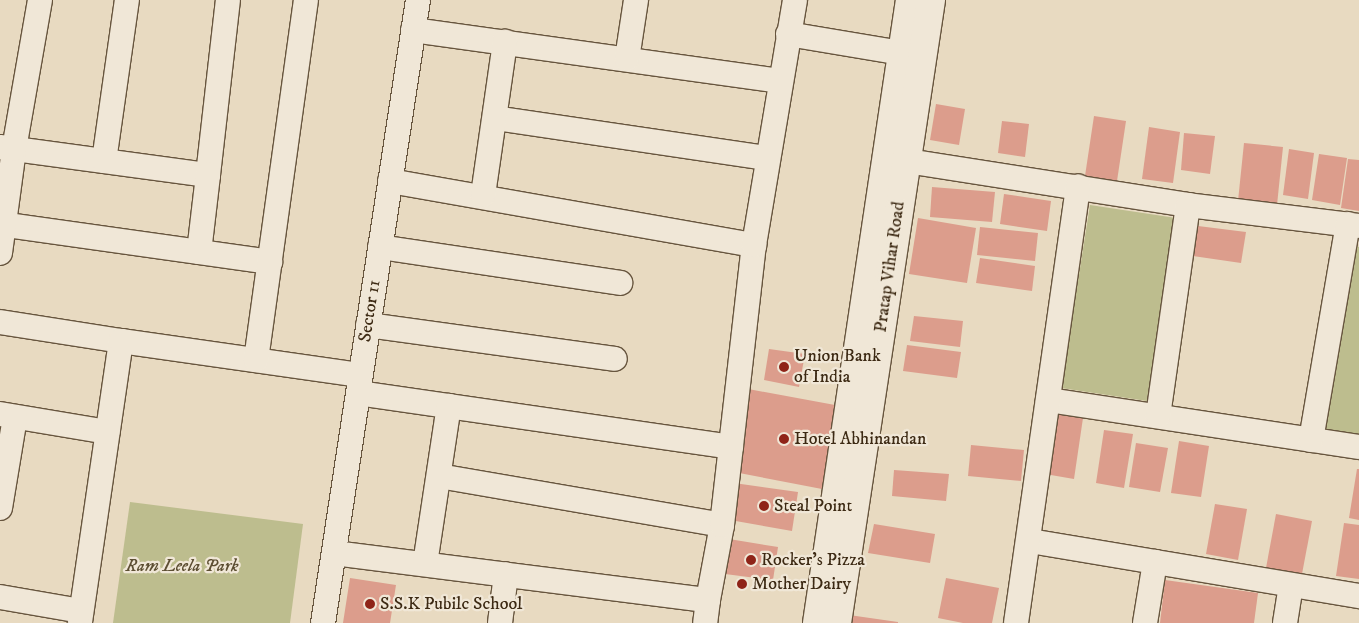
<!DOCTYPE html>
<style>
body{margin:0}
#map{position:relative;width:1359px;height:623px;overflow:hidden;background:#e8dac1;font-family:"IM FELL DW Pica",serif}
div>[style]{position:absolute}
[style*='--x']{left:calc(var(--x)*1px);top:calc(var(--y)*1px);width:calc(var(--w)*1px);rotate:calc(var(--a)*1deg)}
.green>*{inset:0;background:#bdbd8e}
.building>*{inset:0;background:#dc9d8c}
.roads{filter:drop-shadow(1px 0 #67553e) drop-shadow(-1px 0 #67553e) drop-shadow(0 1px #67553e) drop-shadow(0 -1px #67553e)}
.street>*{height:24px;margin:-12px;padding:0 12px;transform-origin:12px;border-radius:12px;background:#f0e7d7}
.secondary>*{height:28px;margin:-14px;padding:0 14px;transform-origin:14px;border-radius:14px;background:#f0e7d7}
.dots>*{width:14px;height:14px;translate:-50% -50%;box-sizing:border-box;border:2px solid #f0e7d7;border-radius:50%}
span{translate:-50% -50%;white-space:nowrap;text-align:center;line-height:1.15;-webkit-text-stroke:4.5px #f0e7d7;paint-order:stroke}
.street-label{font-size:18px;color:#3c2913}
.poi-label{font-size:18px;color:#3c2913}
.left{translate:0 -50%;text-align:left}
.park-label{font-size:18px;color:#5c4e32;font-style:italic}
</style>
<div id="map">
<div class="green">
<i style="clip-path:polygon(1090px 205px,1176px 218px,1147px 401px,1061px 388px)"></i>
<i style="clip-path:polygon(1351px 245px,1359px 247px,1359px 435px,1322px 429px)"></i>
<i style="clip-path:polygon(130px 502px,303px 524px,290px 623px,113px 623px)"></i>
</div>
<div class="building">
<i style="clip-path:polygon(936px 104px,965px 109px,959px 145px,930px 140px)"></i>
<i style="clip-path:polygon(1094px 116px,1126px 121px,1117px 181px,1085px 176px)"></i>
<i style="clip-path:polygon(1002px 121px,1029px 124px,1025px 157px,998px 153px)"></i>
<i style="clip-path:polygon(1149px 127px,1180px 132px,1173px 183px,1142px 179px)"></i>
<i style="clip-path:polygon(1184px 133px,1215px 136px,1210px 174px,1181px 170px)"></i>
<i style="clip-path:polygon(1244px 143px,1283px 147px,1277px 205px,1238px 201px)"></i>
<i style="clip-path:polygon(1289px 149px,1314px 153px,1308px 199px,1283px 195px)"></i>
<i style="clip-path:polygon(1319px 154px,1347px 158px,1340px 205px,1312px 200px)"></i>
<i style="clip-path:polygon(1348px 159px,1359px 160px,1359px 211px,1341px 208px)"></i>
<i style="clip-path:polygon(932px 187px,995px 192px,992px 222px,930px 217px)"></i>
<i style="clip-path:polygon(1004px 194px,1051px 201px,1047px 231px,1000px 224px)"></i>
<i style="clip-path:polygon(918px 218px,976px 228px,967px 283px,909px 274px)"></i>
<i style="clip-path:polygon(1190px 225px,1246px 232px,1241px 263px,1186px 255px)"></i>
<i style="clip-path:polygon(980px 227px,1038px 233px,1035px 261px,977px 255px)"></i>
<i style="clip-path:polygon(980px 258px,1035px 266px,1032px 291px,976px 283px)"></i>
<i style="clip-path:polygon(914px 316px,963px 321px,960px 347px,910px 341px)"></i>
<i style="clip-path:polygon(907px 345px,961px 352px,957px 378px,903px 371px)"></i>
<i style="clip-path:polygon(769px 349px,805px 354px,799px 387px,764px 380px)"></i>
<i style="clip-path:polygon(743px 388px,835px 405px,822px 489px,734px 472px)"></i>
<i style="clip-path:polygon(1054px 414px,1083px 418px,1074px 479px,1045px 474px)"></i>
<i style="clip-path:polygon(1104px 430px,1133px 434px,1124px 488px,1096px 483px)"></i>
<i style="clip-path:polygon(1179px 441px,1209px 446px,1201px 497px,1171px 493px)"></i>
<i style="clip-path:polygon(1136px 443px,1168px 448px,1160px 492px,1129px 487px)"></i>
<i style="clip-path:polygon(971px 445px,1024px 450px,1021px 481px,968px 476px)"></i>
<i style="clip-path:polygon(1357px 469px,1359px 469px,1359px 520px,1349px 518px)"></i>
<i style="clip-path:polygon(894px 470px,949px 474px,946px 501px,892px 496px)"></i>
<i style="clip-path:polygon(734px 483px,798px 492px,792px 531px,730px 520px)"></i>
<i style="clip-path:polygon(1215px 504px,1247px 509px,1238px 560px,1206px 554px)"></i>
<i style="clip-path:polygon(1276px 514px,1312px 521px,1302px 574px,1266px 568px)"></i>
<i style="clip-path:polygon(1344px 523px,1359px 525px,1359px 579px,1336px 576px)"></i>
<i style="clip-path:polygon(874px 524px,935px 534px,930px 563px,868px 553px)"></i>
<i style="clip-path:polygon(729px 539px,778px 547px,773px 580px,725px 574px)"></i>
<i style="clip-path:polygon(350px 578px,396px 585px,390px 623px,343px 623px)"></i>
<i style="clip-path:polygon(946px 578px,999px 588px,992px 623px,963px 623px,938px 618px)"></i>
<i style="clip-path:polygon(1165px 580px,1258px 593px,1254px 623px,1160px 623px)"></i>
<i style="clip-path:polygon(849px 615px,898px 622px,898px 623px,848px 623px)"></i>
</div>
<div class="roads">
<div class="street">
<i style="--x:413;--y:30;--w:370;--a:7.9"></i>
<i style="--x:788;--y:34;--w:115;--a:9.5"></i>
<i style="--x:627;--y:59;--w:60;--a:-81.3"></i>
<i style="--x:495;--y:118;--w:275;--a:8.4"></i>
<i style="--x:0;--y:147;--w:210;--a:7.7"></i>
<i style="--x:208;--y:175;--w:176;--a:-83.5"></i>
<i style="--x:888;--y:158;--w:304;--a:8.9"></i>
<i style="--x:1188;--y:205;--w:172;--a:7"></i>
<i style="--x:104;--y:161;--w:163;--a:-81.9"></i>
<i style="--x:390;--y:181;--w:370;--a:10"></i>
<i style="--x:483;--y:195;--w:155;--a:-81.8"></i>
<i style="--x:0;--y:224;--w:273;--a:8"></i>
<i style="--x:380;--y:247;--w:243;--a:8.5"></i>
<i style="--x:199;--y:252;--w:78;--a:-83.3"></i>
<i style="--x:0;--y:253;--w:105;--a:-82.3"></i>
<i style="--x:14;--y:149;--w:151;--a:-80.1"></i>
<i style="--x:0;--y:322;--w:122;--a:8.9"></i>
<i style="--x:121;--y:341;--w:285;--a:98.3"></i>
<i style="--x:368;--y:325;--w:249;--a:7.8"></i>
<i style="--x:121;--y:341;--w:242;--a:8.1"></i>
<i style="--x:256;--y:360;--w:363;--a:-82.1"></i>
<i style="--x:358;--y:393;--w:377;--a:8.2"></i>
<i style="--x:1048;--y:400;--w:315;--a:8.6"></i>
<i style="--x:0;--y:414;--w:109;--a:9.5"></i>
<i style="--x:1158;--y:416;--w:213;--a:-81.9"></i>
<i style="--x:1311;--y:440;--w:219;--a:-80.3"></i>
<i style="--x:439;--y:476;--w:287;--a:9.8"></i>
<i style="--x:0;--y:508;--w:92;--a:-80.6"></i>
<i style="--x:1030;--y:541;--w:334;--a:9.5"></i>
<i style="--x:334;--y:553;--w:377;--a:7.2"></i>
<i style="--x:708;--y:600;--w:23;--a:97"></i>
<i style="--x:425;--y:564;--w:160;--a:-81.4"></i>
<i style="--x:0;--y:597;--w:82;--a:9.8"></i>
<i style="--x:708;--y:600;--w:76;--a:-79.4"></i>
<i style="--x:722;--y:525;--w:282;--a:-83.5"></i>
<i style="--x:754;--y:245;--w:248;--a:-80.5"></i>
<i style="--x:323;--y:623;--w:630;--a:-81.33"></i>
<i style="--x:500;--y:623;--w:49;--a:-83"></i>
<i style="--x:1016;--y:623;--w:441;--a:-81.9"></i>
<i style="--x:1145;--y:623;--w:62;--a:-80.7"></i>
<i style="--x:1285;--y:623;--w:38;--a:-81"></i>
</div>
<div class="secondary">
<i style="--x:817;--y:623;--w:630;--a:-81.51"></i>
<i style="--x:837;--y:623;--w:630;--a:-81.42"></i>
</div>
</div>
<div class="dots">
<i style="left:784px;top:367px;background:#8f2418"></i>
<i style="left:784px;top:439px;background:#8f2418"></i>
<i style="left:764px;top:506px;background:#8f2418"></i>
<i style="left:751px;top:560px;background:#8f2418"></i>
<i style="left:742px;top:584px;background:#8f2418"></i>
<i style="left:370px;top:604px;background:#8f2418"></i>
</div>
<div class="street-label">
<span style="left:890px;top:267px;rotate:-82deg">Pratap Vihar Road</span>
<span style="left:370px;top:311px;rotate:-81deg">Sector 11</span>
</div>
<div class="poi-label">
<span class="left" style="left:794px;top:367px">Union Bank<br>of India</span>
<span class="left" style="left:794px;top:439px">Hotel Abhinandan</span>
<span class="left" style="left:774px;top:506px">Steal Point</span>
<span class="left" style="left:761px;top:560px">Rocker's Pizza</span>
<span class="left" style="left:752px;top:584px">Mother Dairy</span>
<span class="left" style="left:380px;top:604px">S.S.K Pubilc School</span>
</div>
<div class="park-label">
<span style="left:182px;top:566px">Ram Leela Park</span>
</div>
</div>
